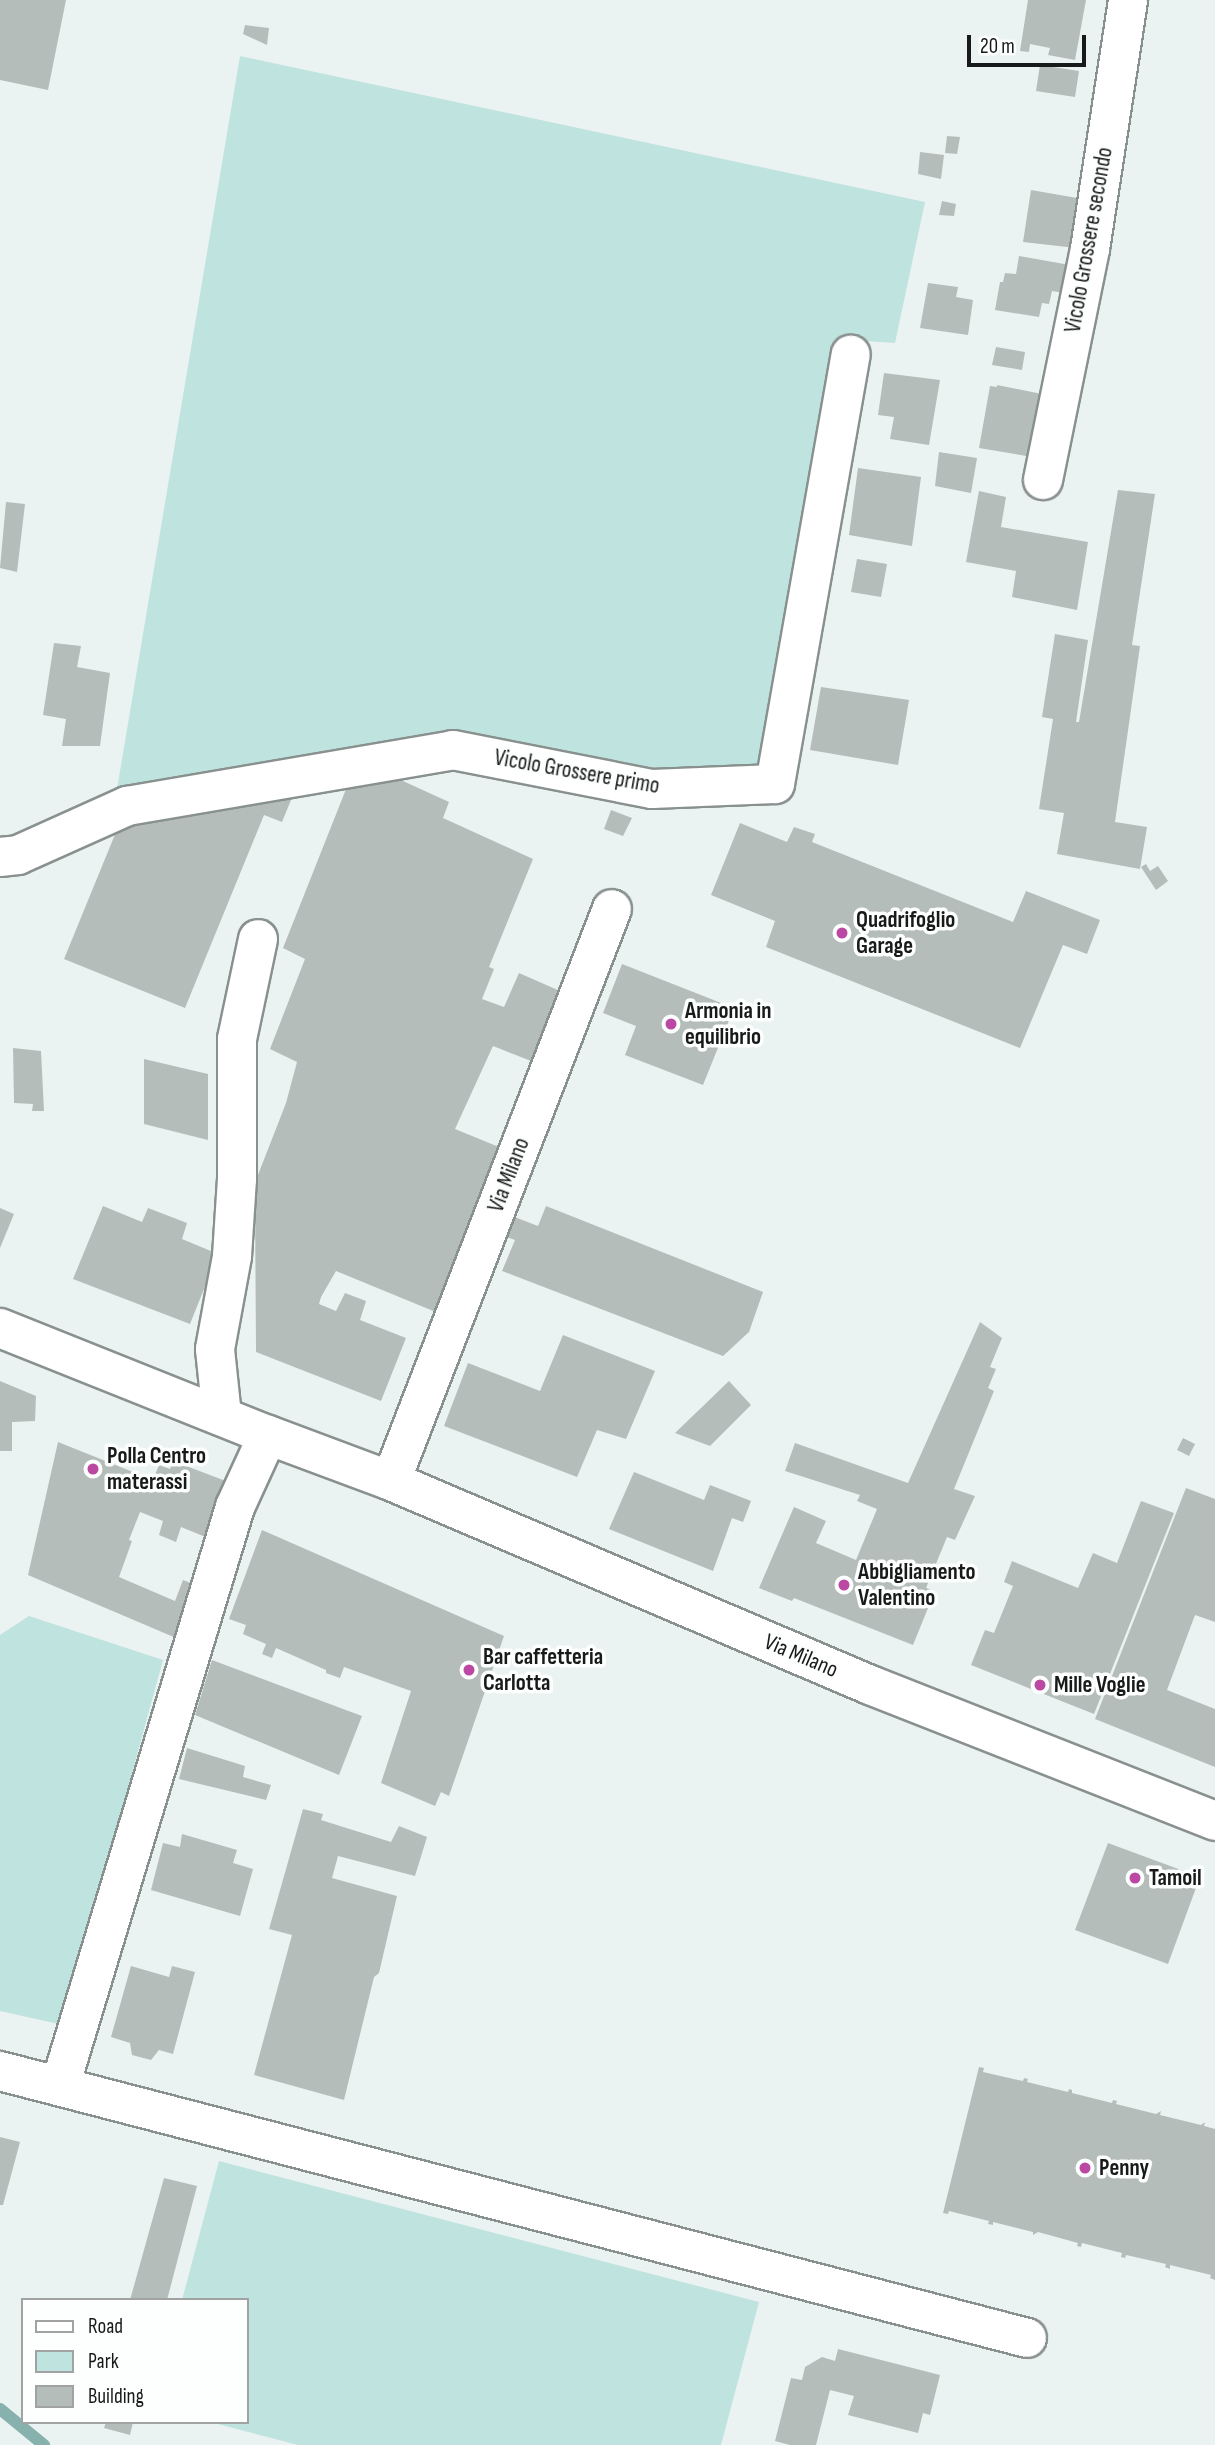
<!DOCTYPE html>
<style>
body{margin:0}
#map{position:relative;width:1215px;height:2445px;overflow:hidden;background:#ebf3f2;font-family:"Sofia Sans Condensed",sans-serif}
div>[style]{position:absolute}
[style*='--x']{left:calc(var(--x)*1px);top:calc(var(--y)*1px);width:calc(var(--w)*1px);rotate:calc(var(--a)*1deg)}
.green>*{inset:0;background:#bfe3de}
.stream>*{height:12px;margin:-6px;padding:0 6px;transform-origin:6px;border-radius:6px;background:#87b1ac}
.building>*{inset:0;background:#b5bdbb}
.roads{filter:drop-shadow(2px 0 #89918f) drop-shadow(-2px 0 #89918f) drop-shadow(0 2px #89918f) drop-shadow(0 -2px #89918f)}
.minor>*{height:38px;margin:-19px;padding:0 19px;transform-origin:19px;border-radius:19px;background:#fff}
.secondary>*{height:38px;margin:-19px;padding:0 19px;transform-origin:19px;border-radius:19px;background:#fff}
.dots>*{width:19px;height:19px;translate:-50% -50%;box-sizing:border-box;border:4px solid #fdfffe;border-radius:50%}
span{translate:-50% -50%;white-space:nowrap;text-align:center;line-height:1.15;-webkit-text-stroke:7px #fdfffe;paint-order:stroke}
.street-label{font-size:23px;color:#181a1a}
.poi-label{font-size:23px;color:#181a1a;font-weight:700}
.left{translate:0 -50%;text-align:left}
.legend{position:absolute;left:21px;top:2298px;width:228px;height:126px;box-sizing:border-box;background:#fdfffe;border:2px solid #a1a3a3;margin:0;padding:9px 12px;list-style:none;font-size:21px;color:#181a1a}
.legend li{display:flex;align-items:center;gap:14px;height:35px}
.legend b{width:35px;border:2px solid #a1a3a3}
.scale{position:absolute;left:967px;top:35px;width:119px;height:32px;box-sizing:border-box;border:4px solid #181a1a;border-top:0;padding-left:9px;font-size:21px;line-height:24px;white-space:nowrap;color:#181a1a;-webkit-text-stroke:5px #fdfffe;paint-order:stroke}
</style>
<div id="map">
<div class="green">
<i style="clip-path:polygon(240px 56px,925px 202px,895px 343px,835px 339px,759px 772px,646px 782px,444px 739px,115px 801px)"></i>
<i style="clip-path:polygon(29px 1616px,163px 1660px,63px 2025px,0 2011px,0 1635px)"></i>
<i style="clip-path:polygon(219px 2161px,759px 2302px,721px 2445px,298px 2445px,210px 2422px,247px 2422px,247px 2300px,182px 2300px)"></i>
</div>
<div class="stream">
<i style="--x:0;--y:2409;--w:57;--a:39.3"></i>
</div>
<div class="building">
<i style="clip-path:polygon(0 0,66px 0,48px 90px,0 80px)"></i>
<i style="clip-path:polygon(1028px 0,1086px 0,1075px 60px,1048px 55px,1050px 48px,1030px 44px,1029px 52px,1020px 51px)"></i>
<i style="clip-path:polygon(245px 25px,269px 28px,267px 45px,243px 34px)"></i>
<i style="clip-path:polygon(1040px 65px,1079px 71px,1075px 97px,1036px 91px)"></i>
<i style="clip-path:polygon(947px 136px,960px 137px,957px 154px,945px 153px)"></i>
<i style="clip-path:polygon(920px 152px,944px 155px,941px 179px,918px 174px)"></i>
<i style="clip-path:polygon(1031px 190px,1083px 199px,1076px 248px,1023px 242px)"></i>
<i style="clip-path:polygon(942px 201px,956px 204px,954px 216px,939px 215px)"></i>
<i style="clip-path:polygon(1019px 256px,1070px 265px,1065px 293px,1052px 291px,1049px 304px,1042px 303px,1039px 317px,995px 310px,1000px 282px,1003px 282px,1005px 273px,1016px 274px)"></i>
<i style="clip-path:polygon(928px 283px,958px 287px,956px 297px,973px 300px,968px 335px,920px 328px)"></i>
<i style="clip-path:polygon(996px 347px,1025px 352px,1022px 370px,992px 365px)"></i>
<i style="clip-path:polygon(884px 373px,940px 380px,929px 445px,890px 439px,894px 417px,878px 415px)"></i>
<i style="clip-path:polygon(997px 385px,1042px 394px,1032px 457px,979px 448px,990px 386px,997px 387px)"></i>
<i style="clip-path:polygon(939px 452px,977px 458px,971px 493px,935px 486px)"></i>
<i style="clip-path:polygon(858px 468px,921px 477px,912px 546px,849px 535px)"></i>
<i style="clip-path:polygon(1118px 490px,1155px 494px,1132px 645px,1140px 646px,1115px 822px,1147px 827px,1140px 869px,1057px 854px,1064px 813px,1039px 809px,1053px 719px,1042px 717px,1055px 634px,1088px 640px,1076px 722px,1079px 722px)"></i>
<i style="clip-path:polygon(979px 491px,1006px 497px,1001px 527px,1088px 542px,1077px 610px,1012px 597px,1016px 571px,966px 562px)"></i>
<i style="clip-path:polygon(6px 502px,25px 504px,17px 572px,0 568px)"></i>
<i style="clip-path:polygon(857px 559px,887px 564px,881px 597px,851px 592px)"></i>
<i style="clip-path:polygon(54px 643px,81px 646px,77px 667px,110px 673px,100px 746px,62px 746px,66px 719px,43px 715px)"></i>
<i style="clip-path:polygon(821px 687px,909px 700px,898px 765px,810px 750px)"></i>
<i style="clip-path:polygon(381px 771px,449px 802px,443px 818px,533px 859px,489px 967px,494px 969px,482px 999px,504px 1007px,519px 973px,560px 991px,531px 1061px,493px 1046px,455px 1129px,511px 1152px,443px 1315px,336px 1271px,321px 1297px,319px 1304px,336px 1311px,345px 1293px,366px 1301px,360px 1320px,406px 1338px,381px 1401px,256px 1352px,255px 1196px,256px 1180px,286px 1103px,297px 1062px,270px 1049px,305px 959px,283px 948px,352px 774px)"></i>
<i style="clip-path:polygon(298px 783px,282px 822px,264px 815px,185px 1008px,64px 959px,125px 810px)"></i>
<i style="clip-path:polygon(611px 810px,632px 818px,623px 836px,604px 829px)"></i>
<i style="clip-path:polygon(740px 823px,787px 842px,794px 827px,815px 834px,812px 842px,1013px 922px,1026px 891px,1100px 920px,1087px 954px,1063px 945px,1020px 1048px,766px 947px,775px 921px,711px 895px)"></i>
<i style="clip-path:polygon(1146px 864px,1150px 871px,1158px 866px,1168px 881px,1156px 890px,1141px 867px)"></i>
<i style="clip-path:polygon(622px 964px,734px 1008px,703px 1085px,625px 1055px,636px 1026px,603px 1013px)"></i>
<i style="clip-path:polygon(13px 1048px,41px 1051px,44px 1111px,32px 1111px,33px 1104px,14px 1103px)"></i>
<i style="clip-path:polygon(144px 1059px,208px 1074px,208px 1140px,144px 1124px)"></i>
<i style="clip-path:polygon(103px 1206px,142px 1222px,148px 1208px,187px 1223px,182px 1239px,218px 1254px,190px 1324px,73px 1279px)"></i>
<i style="clip-path:polygon(546px 1206px,763px 1292px,749px 1332px,723px 1356px,502px 1271px,515px 1240px,504px 1236px,512px 1216px,538px 1226px)"></i>
<i style="clip-path:polygon(0 1208px,14px 1214px,0 1248px)"></i>
<i style="clip-path:polygon(980px 1322px,1002px 1338px,990px 1367px,996px 1369px,988px 1388px,994px 1391px,954px 1489px,975px 1496px,955px 1540px,947px 1537px,926px 1588px,935px 1591px,913px 1645px,794px 1598px,792px 1601px,759px 1588px,794px 1507px,826px 1521px,816px 1543px,856px 1560px,877px 1509px,857px 1501px,860px 1495px,785px 1471px,795px 1443px,908px 1483px)"></i>
<i style="clip-path:polygon(563px 1335px,655px 1371px,626px 1439px,597px 1430px,577px 1477px,444px 1426px,468px 1363px,540px 1391px)"></i>
<i style="clip-path:polygon(0 1381px,36px 1396px,35px 1421px,12px 1422px,12px 1451px,0 1451px)"></i>
<i style="clip-path:polygon(729px 1381px,751px 1405px,710px 1446px,675px 1433px)"></i>
<i style="clip-path:polygon(1183px 1438px,1195px 1444px,1189px 1456px,1177px 1450px)"></i>
<i style="clip-path:polygon(58px 1442px,153px 1480px,159px 1465px,170px 1469px,173px 1461px,231px 1483px,208px 1538px,181px 1527px,176px 1542px,159px 1535px,163px 1521px,140px 1512px,129px 1540px,132px 1541px,119px 1577px,175px 1601px,183px 1580px,196px 1585px,176px 1638px,28px 1575px)"></i>
<i style="clip-path:polygon(634px 1472px,704px 1500px,710px 1485px,751px 1501px,743px 1522px,732px 1518px,713px 1571px,609px 1529px)"></i>
<i style="clip-path:polygon(1186px 1488px,1215px 1499px,1215px 1622px,1195px 1615px,1167px 1690px,1215px 1709px,1215px 1767px,1095px 1719px)"></i>
<i style="clip-path:polygon(1141px 1501px,1174px 1513px,1094px 1714px,971px 1665px,985px 1630px,994px 1633px,1013px 1586px,1004px 1582px,1012px 1561px,1078px 1588px,1093px 1553px,1117px 1563px)"></i>
<i style="clip-path:polygon(262px 1530px,504px 1636px,449px 1796px,441px 1792px,435px 1806px,381px 1783px,411px 1691px,344px 1667px,340px 1678px,326px 1673px,326px 1670px,276px 1648px,272px 1658px,262px 1654px,266px 1644px,243px 1634px,246px 1625px,229px 1619px)"></i>
<i style="clip-path:polygon(212px 1660px,362px 1716px,339px 1775px,195px 1715px)"></i>
<i style="clip-path:polygon(187px 1748px,245px 1766px,243px 1777px,271px 1785px,266px 1800px,179px 1779px)"></i>
<i style="clip-path:polygon(303px 1809px,323px 1814px,321px 1820px,391px 1842px,399px 1826px,427px 1837px,415px 1876px,338px 1856px,332px 1878px,397px 1896px,379px 1973px,374px 1977px,344px 2100px,254px 2075px,292px 1935px,269px 1929px)"></i>
<i style="clip-path:polygon(182px 1834px,237px 1850px,233px 1863px,253px 1869px,240px 1916px,151px 1890px,163px 1843px,180px 1847px)"></i>
<i style="clip-path:polygon(1108px 1843px,1200px 1877px,1168px 1964px,1075px 1930px)"></i>
<i style="clip-path:polygon(131px 1966px,169px 1977px,172px 1966px,195px 1972px,173px 2054px,159px 2050px,151px 2060px,132px 2055px,130px 2043px,111px 2037px)"></i>
<i style="clip-path:polygon(979px 2067px,984px 2068px,983px 2072px,1023px 2081px,1024px 2078px,1028px 2079px,1027px 2082px,1068px 2092px,1069px 2089px,1072px 2090px,1072px 2093px,1112px 2103px,1113px 2100px,1117px 2101px,1116px 2104px,1156px 2114px,1161px 2111px,1160px 2115px,1201px 2125px,1205px 2122px,1204px 2126px,1215px 2129px,1215px 2280px,1210px 2278px,1211px 2275px,1170px 2265px,1170px 2269px,1165px 2267px,1166px 2264px,1126px 2255px,1125px 2258px,1121px 2257px,1122px 2253px,1082px 2243px,1081px 2247px,1077px 2246px,1078px 2243px,1038px 2232px,1033px 2235px,1033px 2232px,993px 2222px,993px 2225px,988px 2224px,989px 2221px,949px 2211px,948px 2214px,943px 2213px)"></i>
<i style="clip-path:polygon(0 2137px,20px 2142px,3px 2205px,0 2205px)"></i>
<i style="clip-path:polygon(164px 2178px,197px 2186px,167px 2300px,130px 2300px)"></i>
<i style="clip-path:polygon(838px 2349px,940px 2375px,930px 2415px,923px 2413px,918px 2433px,848px 2415px,854px 2396px,830px 2390px,816px 2445px,790px 2445px,775px 2441px,791px 2378px,802px 2380px,805px 2367px,822px 2357px,835px 2361px)"></i>
<i style="clip-path:polygon(106px 2422px,133px 2422px,130px 2435px,104px 2428px)"></i>
</div>
<div class="roads">
<div class="minor">
<i style="--x:1043;--y:480;--w:236;--a:-78.5"></i>
<i style="--x:1090;--y:249;--w:252;--a:-81.3"></i>
<i style="--x:0;--y:857;--w:18;--a:-6"></i>
<i style="--x:18;--y:855;--w:120;--a:-24.2"></i>
<i style="--x:127;--y:806;--w:331;--a:-9.7"></i>
<i style="--x:453;--y:750;--w:203;--a:11.1"></i>
<i style="--x:652;--y:789;--w:123;--a:-2.3"></i>
<i style="--x:775;--y:784;--w:436;--a:-80"></i>
<i style="--x:222;--y:1416;--w:67;--a:-96"></i>
<i style="--x:215;--y:1349;--w:95;--a:-79.6"></i>
<i style="--x:232;--y:1256;--w:77;--a:-86.3"></i>
<i style="--x:237;--y:1179;--w:140;--a:-90"></i>
<i style="--x:237;--y:1039;--w:102;--a:-78.1"></i>
<i style="--x:391;--y:1481;--w:613;--a:-68.88"></i>
<i style="--x:0;--y:2071;--w:1061;--a:14.57"></i>
<i style="--x:60;--y:2086;--w:605;--a:-73.18"></i>
<i style="--x:235;--y:1507;--w:79;--a:-65.4"></i>
</div>
<div class="secondary">
<i style="--x:0;--y:1328;--w:289;--a:21.8"></i>
<i style="--x:268;--y:1435;--w:131;--a:20.5"></i>
<i style="--x:391;--y:1481;--w:521;--a:23.07"></i>
<i style="--x:870;--y:1685;--w:371;--a:21.5"></i>
</div>
</div>
<div class="dots">
<i style="left:842px;top:933px;background:#bb49a3"></i>
<i style="left:671px;top:1024px;background:#bb49a3"></i>
<i style="left:93px;top:1469px;background:#bb49a3"></i>
<i style="left:844px;top:1585px;background:#bb49a3"></i>
<i style="left:469px;top:1670px;background:#bb49a3"></i>
<i style="left:1040px;top:1685px;background:#bb49a3"></i>
<i style="left:1135px;top:1878px;background:#bb49a3"></i>
<i style="left:1085px;top:2168px;background:#bb49a3"></i>
</div>
<div class="street-label">
<span style="left:1089px;top:240px;rotate:-80deg">Vicolo Grossere secondo</span>
<span style="left:577px;top:772px;rotate:10deg">Vicolo Grossere primo</span>
<span style="left:509px;top:1175px;rotate:-69deg">Via Milano</span>
<span style="left:801px;top:1656px;rotate:23deg">Via Milano</span>
</div>
<div class="poi-label">
<span class="left" style="left:856px;top:933px">Quadrifoglio<br>Garage</span>
<span class="left" style="left:685px;top:1024px">Armonia in<br>equilibrio</span>
<span class="left" style="left:107px;top:1469px">Polla Centro<br>materassi</span>
<span class="left" style="left:858px;top:1585px">Abbigliamento<br>Valentino</span>
<span class="left" style="left:483px;top:1670px">Bar caffetteria<br>Carlotta</span>
<span class="left" style="left:1054px;top:1685px">Mille Voglie</span>
<span class="left" style="left:1149px;top:1878px">Tamoil</span>
<span class="left" style="left:1099px;top:2168px">Penny</span>
</div>
<ul class="legend">
<li><b style="height:9px;background:#fff"></b>Road</li>
<li><b style="height:19px;background:#bfe3de"></b>Park</li>
<li><b style="height:19px;background:#b5bdbb"></b>Building</li>
</ul>
<div class="scale">20 m</div>
</div>
